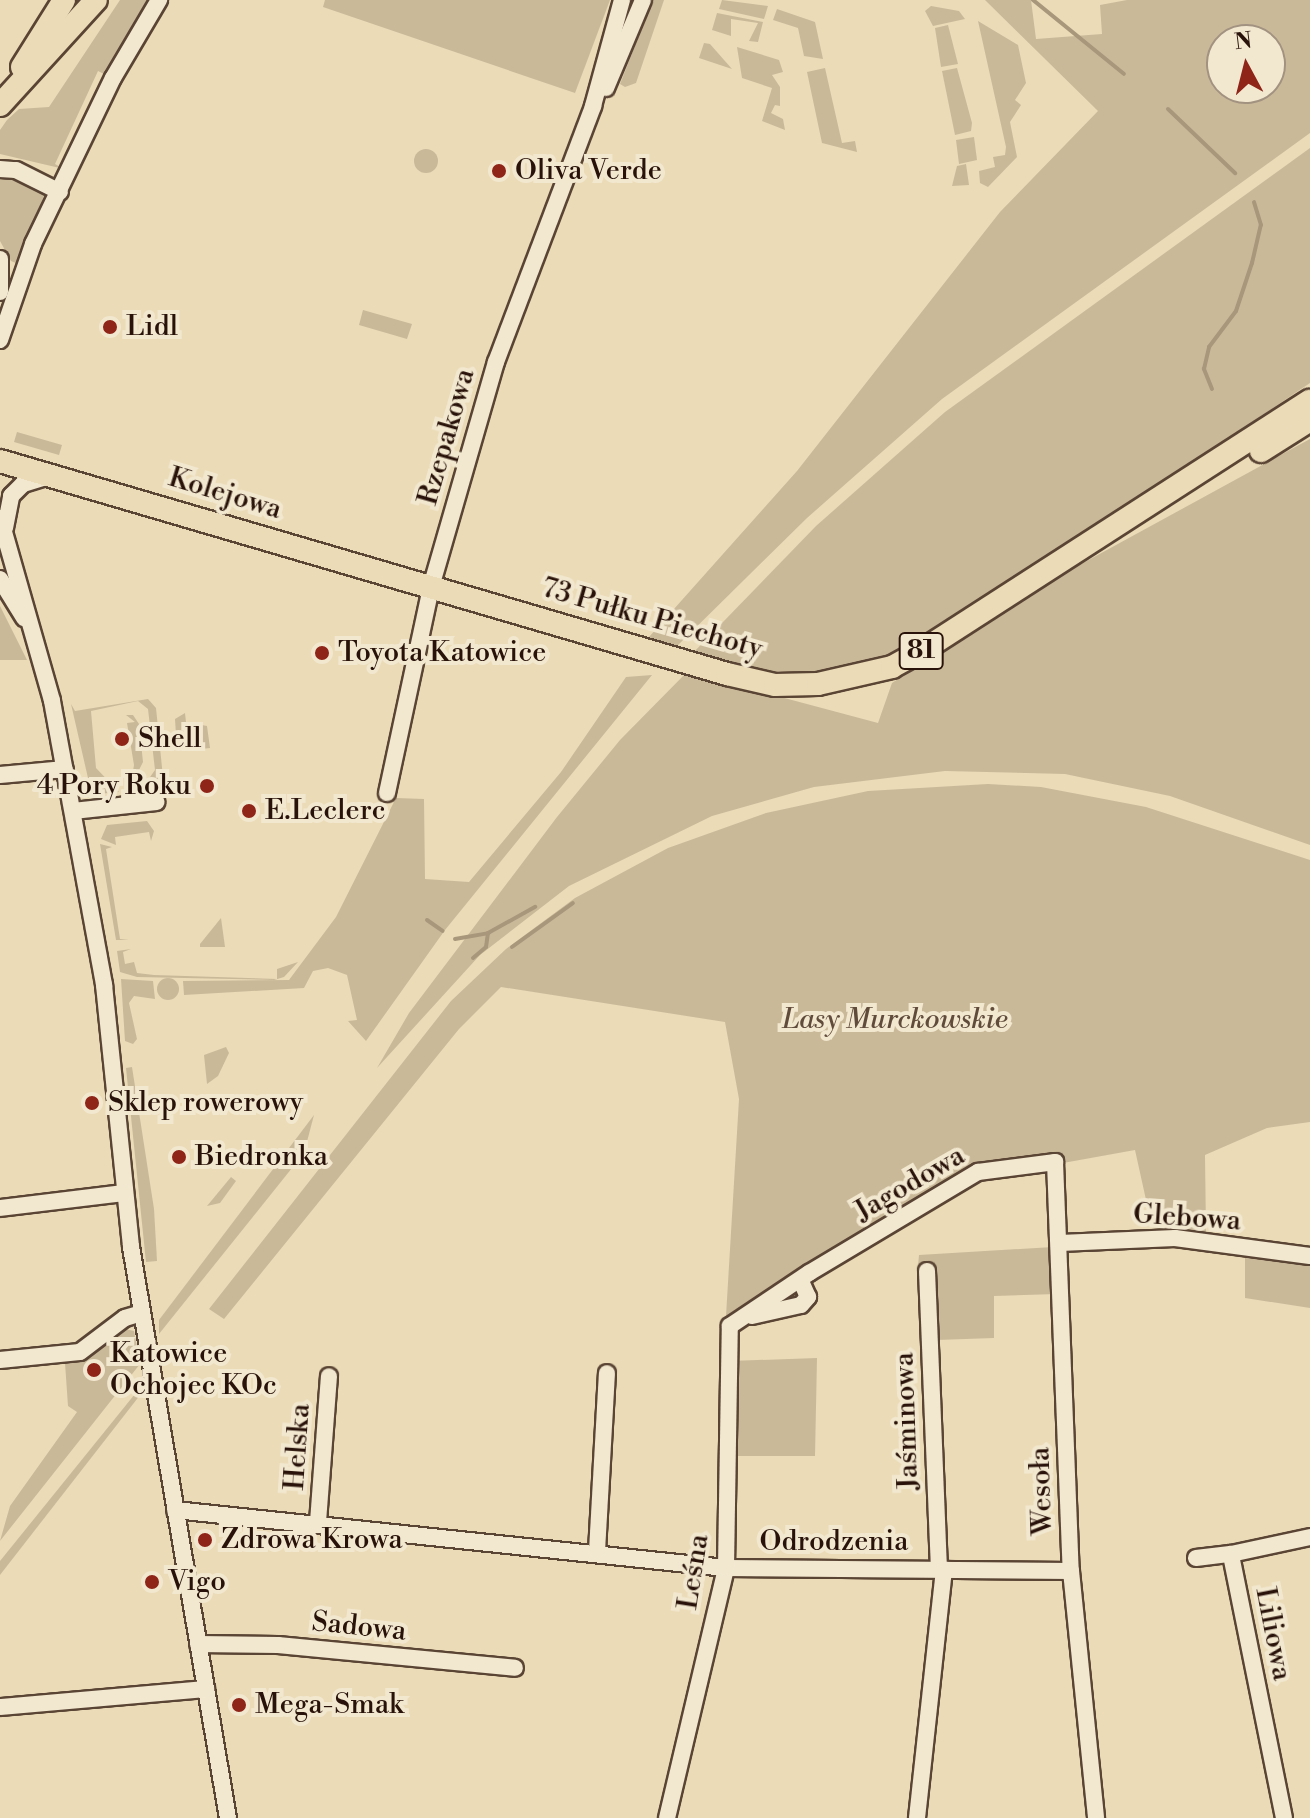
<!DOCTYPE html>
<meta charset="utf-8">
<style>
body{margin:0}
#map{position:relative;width:1310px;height:1818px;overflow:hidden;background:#ebdbb7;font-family:"Libre Bodoni",serif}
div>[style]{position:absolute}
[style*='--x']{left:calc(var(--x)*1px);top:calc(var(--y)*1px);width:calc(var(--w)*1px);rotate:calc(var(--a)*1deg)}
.green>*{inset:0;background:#cab999}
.round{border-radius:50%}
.stream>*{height:4px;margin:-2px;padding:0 2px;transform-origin:2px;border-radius:2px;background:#a9977c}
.roads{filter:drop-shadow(2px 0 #5a4434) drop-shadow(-2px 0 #5a4434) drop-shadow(0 2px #5a4434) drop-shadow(0 -2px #5a4434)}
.minor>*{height:16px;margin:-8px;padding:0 8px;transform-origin:8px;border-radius:8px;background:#f2e8d0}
.major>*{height:22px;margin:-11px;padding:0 11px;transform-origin:11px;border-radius:11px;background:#ebdbb7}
.dots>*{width:22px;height:22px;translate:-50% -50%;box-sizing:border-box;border:4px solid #f2e8d0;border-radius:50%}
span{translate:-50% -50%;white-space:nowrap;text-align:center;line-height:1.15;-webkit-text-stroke:8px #f2e8d0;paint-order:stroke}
.shield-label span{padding:2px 6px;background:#f2e8d0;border:2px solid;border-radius:6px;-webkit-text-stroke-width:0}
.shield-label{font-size:26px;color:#291209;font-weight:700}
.poi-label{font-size:28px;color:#291209}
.left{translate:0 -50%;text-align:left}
.right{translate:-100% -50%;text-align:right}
.street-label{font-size:28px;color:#291209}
.park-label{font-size:28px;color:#614c3b;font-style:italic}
.north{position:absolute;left:1206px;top:24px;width:80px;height:80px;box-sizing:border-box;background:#f2e8d0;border:2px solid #a29280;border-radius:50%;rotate:353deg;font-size:22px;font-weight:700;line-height:32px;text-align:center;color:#291209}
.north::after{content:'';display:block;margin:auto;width:28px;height:36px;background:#8f2418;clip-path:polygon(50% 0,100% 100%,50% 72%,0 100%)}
</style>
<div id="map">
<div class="green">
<i style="clip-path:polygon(120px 0,149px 0,108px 76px,98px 71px,55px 164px,64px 169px,0 154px,0 130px,7px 120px,19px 109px,49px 107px)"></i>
<i style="clip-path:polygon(325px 0,610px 0,575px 93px,323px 7px)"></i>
<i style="clip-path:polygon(653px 0,664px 0,636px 83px,625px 87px,620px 84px)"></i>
<i style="clip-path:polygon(722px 0,768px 6px,764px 19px,719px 9px)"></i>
<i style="clip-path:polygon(evenodd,985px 0,1031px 0,1036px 39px,1102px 34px,1100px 5px,1127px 0,1310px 0,1310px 133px,942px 399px,807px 518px,673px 650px,640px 640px,649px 637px,797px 471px,1000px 212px,1098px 111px,985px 0,1222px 40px,1270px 40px,1270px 88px,1222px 88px,1222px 40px)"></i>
<i style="clip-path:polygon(931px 6px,959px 11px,965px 19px,933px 26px,925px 11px)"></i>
<i style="clip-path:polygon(777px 9px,815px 22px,823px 59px,804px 56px,798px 28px,773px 20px)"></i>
<i style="clip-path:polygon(717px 13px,763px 22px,758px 42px,749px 41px,758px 23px,731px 19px,731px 36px,712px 30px)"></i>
<i style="clip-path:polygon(978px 21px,1018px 45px,1026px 83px,1015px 100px,1021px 105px,1010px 122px,1017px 157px,988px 187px,980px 183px,979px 171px,995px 167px,993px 157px,1005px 155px,1006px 147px)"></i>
<i style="clip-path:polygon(948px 25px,958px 64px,941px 67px,935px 28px)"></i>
<i style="clip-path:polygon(704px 43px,710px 44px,732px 69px,699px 58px)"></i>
<i style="clip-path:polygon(737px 47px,779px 60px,783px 72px,772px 75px,780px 87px,780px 106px,775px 105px,771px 113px,783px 119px,785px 130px,762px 121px,772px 88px,742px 78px)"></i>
<i style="clip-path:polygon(825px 68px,842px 143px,855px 141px,857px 152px,822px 143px,807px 72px)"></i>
<i style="clip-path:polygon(957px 68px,972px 123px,971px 131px,955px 135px,942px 71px)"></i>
<i style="clip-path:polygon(974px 137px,977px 160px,959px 164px,956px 140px)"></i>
<i style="clip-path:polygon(1310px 148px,1310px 383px,978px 607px,906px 649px,818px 674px,772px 675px,690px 656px,816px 526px,945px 412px)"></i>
<i class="round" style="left:414px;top:149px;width:24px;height:24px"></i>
<i style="clip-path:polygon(966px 164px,969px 185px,952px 186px,957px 166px)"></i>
<i style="clip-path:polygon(5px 172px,45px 193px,18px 264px,11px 261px,0 241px,0 173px)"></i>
<i style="clip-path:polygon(363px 310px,412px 324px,407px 339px,359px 325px)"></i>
<i style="clip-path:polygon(17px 432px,62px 445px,59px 455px,14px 442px)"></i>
<i style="clip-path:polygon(1310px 439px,1310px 845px,1170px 796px,1065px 774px,945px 771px,814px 787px,712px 816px,569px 886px,480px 955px,377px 1068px,409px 1013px,557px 817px,620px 740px,687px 672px,878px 723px,892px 683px,1030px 592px)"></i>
<i style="clip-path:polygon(0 606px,27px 660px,0 660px)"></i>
<i style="clip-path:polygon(652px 675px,445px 930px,366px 1041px,348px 1021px,357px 1020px,347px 975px,328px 968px,313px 971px,304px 988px,184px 995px,183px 981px,289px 980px,336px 917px,396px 798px,424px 799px,425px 879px,469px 882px,561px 772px,626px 677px)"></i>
<i style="clip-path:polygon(148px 699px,156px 708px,164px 787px,158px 793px,138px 794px,155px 770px,148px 709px,138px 701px,91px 711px,96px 768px,119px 792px,98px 794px,88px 778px,71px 704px,75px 711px)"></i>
<i style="clip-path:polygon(185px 713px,186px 722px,207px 726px,210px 748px,191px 750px,188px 734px,176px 735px,175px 719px)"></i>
<i style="clip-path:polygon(126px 715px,133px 715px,139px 724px,143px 762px,130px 788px,134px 765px,127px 723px,135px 722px)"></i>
<i style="clip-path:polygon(988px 784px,1041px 787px,1146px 807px,1310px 860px,1310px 1122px,1267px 1128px,1205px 1155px,1206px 1232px,1152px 1227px,1135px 1150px,1063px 1163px,1062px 1156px,984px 1166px,726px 1316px,739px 1099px,725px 1022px,501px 987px,459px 1029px,224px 1319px,209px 1309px,451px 1001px,506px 949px,575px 898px,668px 848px,766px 813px,868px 791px)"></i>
<i style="clip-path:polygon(147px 821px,154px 831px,151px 841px,149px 832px,115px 837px,116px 845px,101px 839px,107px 825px)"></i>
<i style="clip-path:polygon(100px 844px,112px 847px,106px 849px,120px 939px,129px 940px,116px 940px)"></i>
<i style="clip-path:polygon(221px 918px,225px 947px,200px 947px,200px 944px)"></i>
<i style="clip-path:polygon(131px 949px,123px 952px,125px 964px,134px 962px,137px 973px,154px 975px,277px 979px,277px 969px,298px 962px,284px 977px,274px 980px,137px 977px,120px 972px,117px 951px)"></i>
<i class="round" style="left:157px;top:978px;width:22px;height:22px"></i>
<i style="clip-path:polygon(121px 979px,153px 981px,155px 999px,134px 996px,129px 1003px,137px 1039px,133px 1044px,125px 1041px)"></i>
<i style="clip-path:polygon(226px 1047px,229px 1053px,218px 1076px,207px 1084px,204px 1055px)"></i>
<i style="clip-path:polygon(132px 1067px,154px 1209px,157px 1261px,146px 1262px,126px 1068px)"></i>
<i style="clip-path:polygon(314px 1115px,304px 1153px,159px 1334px,159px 1320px)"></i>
<i style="clip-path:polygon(231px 1177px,236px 1181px,220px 1203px,207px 1206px)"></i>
<i style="clip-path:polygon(1053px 1247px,1057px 1294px,994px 1296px,994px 1338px,937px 1340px,931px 1266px,918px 1266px,919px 1255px)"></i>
<i style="clip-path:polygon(1245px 1258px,1310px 1263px,1310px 1308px,1245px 1298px)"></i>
<i style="clip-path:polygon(125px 1329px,134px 1331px,140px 1364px,0 1541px,10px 1506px,77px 1412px,68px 1406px,65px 1363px,92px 1356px)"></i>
<i style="clip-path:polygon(817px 1358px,815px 1456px,731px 1456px,730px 1361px)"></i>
<i style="clip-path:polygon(143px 1384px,144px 1390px,0 1575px,0 1561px)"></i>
</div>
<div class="stream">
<i style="--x:1033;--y:0;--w:117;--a:39.1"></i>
<i style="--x:1168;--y:109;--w:93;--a:43.7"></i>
<i style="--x:1212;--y:389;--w:22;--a:-112"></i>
<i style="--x:1204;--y:369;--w:23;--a:-77"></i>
<i style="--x:1209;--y:347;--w:45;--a:-53.1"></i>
<i style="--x:1236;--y:311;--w:51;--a:-71.6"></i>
<i style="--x:1252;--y:263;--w:39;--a:-77"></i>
<i style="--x:1261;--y:225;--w:24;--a:-107"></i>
<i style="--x:427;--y:920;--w:19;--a:35"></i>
<i style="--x:455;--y:939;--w:34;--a:-10"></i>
<i style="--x:488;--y:933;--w:54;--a:-29"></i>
<i style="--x:512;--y:947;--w:75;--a:-35.8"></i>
<i style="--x:473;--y:958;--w:17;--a:-40"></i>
<i style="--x:486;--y:947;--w:14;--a:-82"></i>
</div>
<div class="roads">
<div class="minor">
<i style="--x:606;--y:88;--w:95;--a:-67.2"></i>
<i style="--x:0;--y:169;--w:16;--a:4"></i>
<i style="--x:16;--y:170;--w:49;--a:26.6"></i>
<i style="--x:0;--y:259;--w:33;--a:90"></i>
<i style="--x:0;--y:340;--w:102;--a:-71"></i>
<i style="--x:33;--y:244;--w:184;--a:-64.3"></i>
<i style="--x:113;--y:78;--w:91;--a:-59.5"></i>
<i style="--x:0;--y:518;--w:190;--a:74.1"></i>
<i style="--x:52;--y:701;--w:289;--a:79.6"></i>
<i style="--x:104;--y:985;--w:263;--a:84.1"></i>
<i style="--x:131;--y:1247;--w:579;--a:80.36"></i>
<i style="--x:5;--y:528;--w:33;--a:-79"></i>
<i style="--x:11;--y:496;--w:17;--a:-45"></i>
<i style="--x:23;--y:484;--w:27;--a:-17"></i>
<i style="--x:0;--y:579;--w:46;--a:58.4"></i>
<i style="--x:0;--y:775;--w:65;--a:-5.3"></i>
<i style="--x:387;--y:793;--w:211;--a:-77.9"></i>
<i style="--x:431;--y:587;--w:234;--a:-73.9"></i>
<i style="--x:496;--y:362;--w:274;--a:-69.2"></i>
<i style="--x:593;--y:106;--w:110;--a:-74.7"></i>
<i style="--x:73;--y:811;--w:84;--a:-6.1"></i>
<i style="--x:0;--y:1208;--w:125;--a:-6.9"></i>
<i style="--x:1060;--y:1243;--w:115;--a:-2.5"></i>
<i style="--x:1175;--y:1238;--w:136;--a:7.6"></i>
<i style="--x:927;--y:1271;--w:298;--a:87.7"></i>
<i style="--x:752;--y:1316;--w:50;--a:-12.7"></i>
<i style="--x:801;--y:1305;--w:11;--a:-49"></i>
<i style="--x:808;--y:1297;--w:17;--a:-114"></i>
<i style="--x:0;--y:1360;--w:80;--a:-5.7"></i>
<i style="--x:80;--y:1352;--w:56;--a:-37.1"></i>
<i style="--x:125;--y:1318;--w:17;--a:-17"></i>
<i style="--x:175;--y:1510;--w:554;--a:6.01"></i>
<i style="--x:726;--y:1568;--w:345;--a:0.5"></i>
<i style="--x:318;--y:1522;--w:146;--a:-85.7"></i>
<i style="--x:597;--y:1551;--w:178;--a:-86.8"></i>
<i style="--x:1196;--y:1558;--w:35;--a:-7"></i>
<i style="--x:198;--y:1644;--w:80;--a:0.7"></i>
<i style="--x:278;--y:1645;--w:238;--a:5.5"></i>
<i style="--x:0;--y:1707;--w:207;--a:-5"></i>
<i style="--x:667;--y:1818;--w:257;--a:-76.7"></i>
<i style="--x:726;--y:1568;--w:242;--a:-89.1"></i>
<i style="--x:730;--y:1326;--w:95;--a:-33.9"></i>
<i style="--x:809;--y:1273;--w:197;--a:-30.9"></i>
<i style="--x:978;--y:1172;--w:78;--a:-7.4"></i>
<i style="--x:1055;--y:1162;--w:409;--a:87.8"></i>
<i style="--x:1071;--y:1571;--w:248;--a:84.2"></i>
<i style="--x:917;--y:1818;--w:250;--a:-83.8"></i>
<i style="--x:1284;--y:1818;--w:269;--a:-101.4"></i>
<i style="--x:1231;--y:1554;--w:81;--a:-12.1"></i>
</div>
<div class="major">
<i style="--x:22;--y:67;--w:79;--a:-57.9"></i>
<i style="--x:0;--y:105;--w:142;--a:-47.6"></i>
<i style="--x:1261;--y:451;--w:58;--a:-32.3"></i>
<i style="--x:0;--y:461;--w:758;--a:16.33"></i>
<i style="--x:727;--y:674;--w:49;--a:12.9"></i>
<i style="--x:775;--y:685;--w:43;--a:-1.3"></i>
<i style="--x:818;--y:684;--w:76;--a:-12.9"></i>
<i style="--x:892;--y:667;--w:35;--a:-29"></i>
<i style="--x:923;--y:650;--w:460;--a:-32.8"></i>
</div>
</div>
<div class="dots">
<i style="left:499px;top:171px;background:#8f2418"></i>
<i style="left:110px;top:327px;background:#8f2418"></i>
<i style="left:322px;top:653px;background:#8f2418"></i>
<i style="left:122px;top:739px;background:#8f2418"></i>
<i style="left:207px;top:786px;background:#8f2418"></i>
<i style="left:249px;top:811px;background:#8f2418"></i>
<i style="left:92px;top:1103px;background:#8f2418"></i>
<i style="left:179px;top:1157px;background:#8f2418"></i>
<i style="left:94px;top:1370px;background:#8f2418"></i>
<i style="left:205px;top:1540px;background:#8f2418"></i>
<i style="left:152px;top:1582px;background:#8f2418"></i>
<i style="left:239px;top:1705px;background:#8f2418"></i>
</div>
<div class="shield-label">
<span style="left:921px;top:651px">81</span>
</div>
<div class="poi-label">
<span class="left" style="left:515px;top:171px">Oliva Verde</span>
<span class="left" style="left:126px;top:327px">Lidl</span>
<span class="left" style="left:338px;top:653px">Toyota Katowice</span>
<span class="left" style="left:138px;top:739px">Shell</span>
<span class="right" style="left:191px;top:786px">4 Pory Roku</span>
<span class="left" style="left:265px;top:811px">E.Leclerc</span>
<span class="left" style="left:108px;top:1103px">Sklep rowerowy</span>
<span class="left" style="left:195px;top:1157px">Biedronka</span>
<span class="left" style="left:110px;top:1370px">Katowice<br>Ochojec KOc</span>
<span class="left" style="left:221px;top:1540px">Zdrowa Krowa</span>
<span class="left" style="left:168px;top:1582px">Vigo</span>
<span class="left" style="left:255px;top:1705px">Mega-Smak</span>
</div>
<div class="street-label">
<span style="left:447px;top:437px;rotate:-74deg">Rzepakowa</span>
<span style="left:225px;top:494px;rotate:17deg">Kolejowa</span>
<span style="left:652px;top:619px;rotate:16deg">73 Pułku Piechoty</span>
<span style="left:910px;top:1184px;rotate:-30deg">Jagodowa</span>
<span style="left:1187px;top:1218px;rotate:4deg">Glebowa</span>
<span style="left:907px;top:1421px;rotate:-92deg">Jaśminowa</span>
<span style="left:298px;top:1447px;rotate:-86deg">Helska</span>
<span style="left:1042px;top:1491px;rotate:-92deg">Wesoła</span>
<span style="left:834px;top:1542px">Odrodzenia</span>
<span style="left:694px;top:1572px;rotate:-81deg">Leśna</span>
<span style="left:359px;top:1627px;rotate:6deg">Sadowa</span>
<span style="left:1273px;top:1634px;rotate:79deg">Liliowa</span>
</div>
<div class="park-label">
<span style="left:895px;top:1020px">Lasy Murckowskie</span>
</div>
<div class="north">N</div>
</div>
